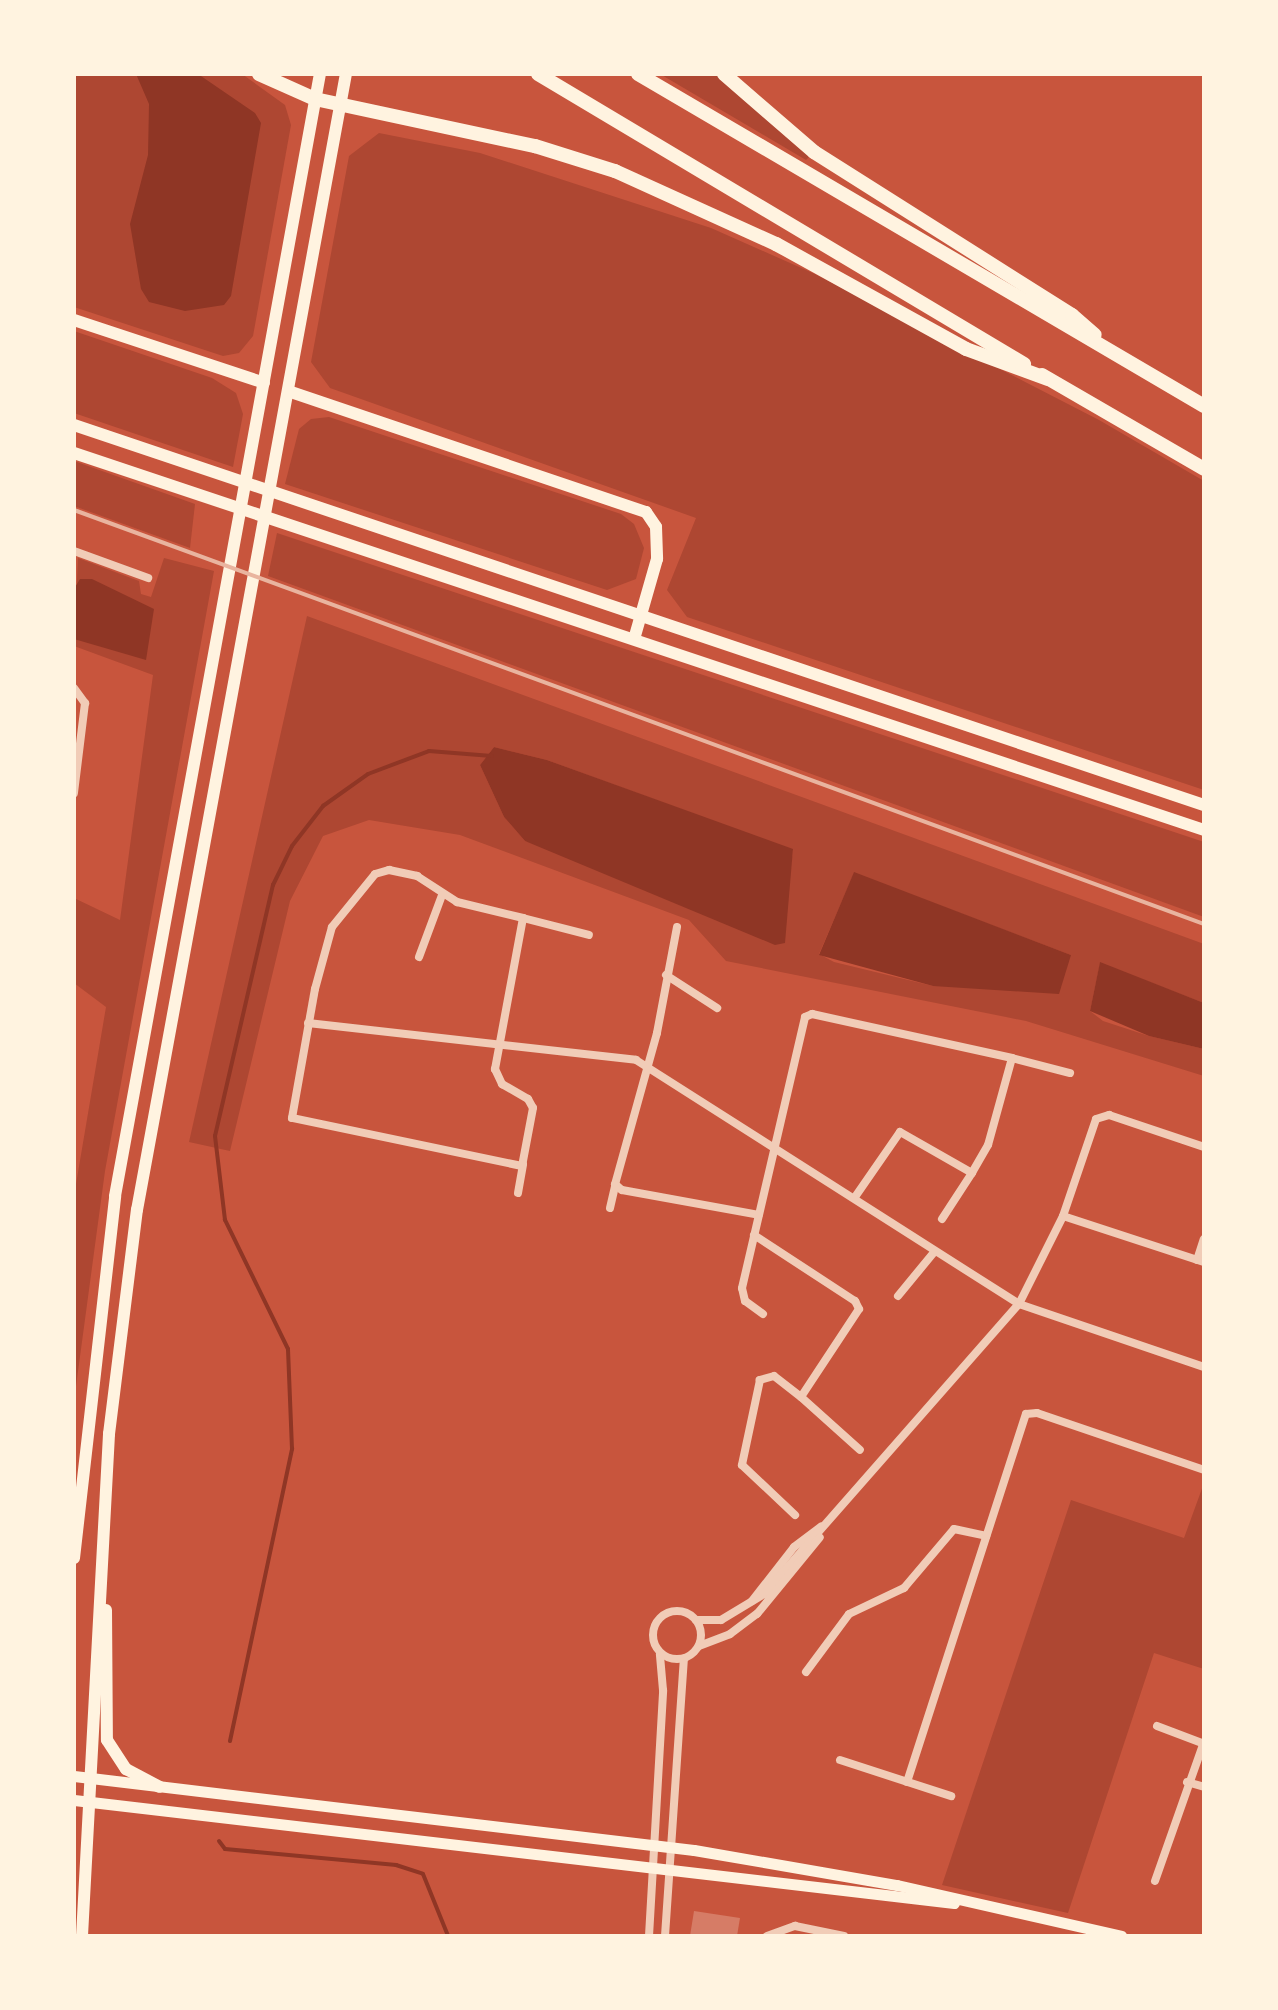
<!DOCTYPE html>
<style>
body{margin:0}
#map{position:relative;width:1278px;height:2010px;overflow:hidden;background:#c8553d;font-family:"IBM Plex Sans",sans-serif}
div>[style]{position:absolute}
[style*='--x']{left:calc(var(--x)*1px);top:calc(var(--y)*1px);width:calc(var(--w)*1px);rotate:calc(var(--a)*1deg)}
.green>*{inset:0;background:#ae4732}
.water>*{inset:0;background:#8f3625}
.stream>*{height:4px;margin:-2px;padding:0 2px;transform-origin:2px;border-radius:2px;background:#8f3625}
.building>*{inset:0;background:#d67c66}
.minor>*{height:8px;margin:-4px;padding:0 4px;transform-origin:4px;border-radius:4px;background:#f1ccb7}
.minor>.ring{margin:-4px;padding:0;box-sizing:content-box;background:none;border:8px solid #f1ccb7;border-radius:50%}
.secondary>*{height:11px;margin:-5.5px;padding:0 5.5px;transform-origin:5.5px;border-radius:5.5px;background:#fff3e0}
.primary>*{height:12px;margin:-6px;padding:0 6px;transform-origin:6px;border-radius:6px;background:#fff3e0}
.motorway>*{height:14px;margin:-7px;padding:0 7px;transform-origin:7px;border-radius:7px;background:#fff3e0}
.rail>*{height:4px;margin:-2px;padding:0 2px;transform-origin:2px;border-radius:2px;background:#e9b49f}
span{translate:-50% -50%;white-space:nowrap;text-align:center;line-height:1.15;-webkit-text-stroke:8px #fff3e0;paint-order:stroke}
.frame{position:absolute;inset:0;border:76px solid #fff3e0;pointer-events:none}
</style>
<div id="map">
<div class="green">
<i style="clip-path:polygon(74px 74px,242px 74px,285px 105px,291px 125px,253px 336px,239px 353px,223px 356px,74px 307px)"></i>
<i style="clip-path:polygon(660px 74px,715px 74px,809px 157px,806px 160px)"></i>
<i style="clip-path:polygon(379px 133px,480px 153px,711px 228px,815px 274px,1099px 420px,1204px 481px,1204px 790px,687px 617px,667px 590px,696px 518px,330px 388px,311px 362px,349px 156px)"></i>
<i style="clip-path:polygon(74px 331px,212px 378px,236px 393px,243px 414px,233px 467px,74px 413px)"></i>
<i style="clip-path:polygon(329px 417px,621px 514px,634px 524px,644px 548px,636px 579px,607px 590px,285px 484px,299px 429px,311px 419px)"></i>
<i style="clip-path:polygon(74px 461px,195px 504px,190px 548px,74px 506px)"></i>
<i style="clip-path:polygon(277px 533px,1204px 842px,1204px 917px,268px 576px)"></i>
<i style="clip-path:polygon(78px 558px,139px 581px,141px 594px,151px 597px,164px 558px,214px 571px,105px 1171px,74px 1401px,74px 1196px,106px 1007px,74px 983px,74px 898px,120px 920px,153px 675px,74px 646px)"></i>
<i style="clip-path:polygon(evenodd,307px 616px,1204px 944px,1204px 1003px,1100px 963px,1090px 1011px,1103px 1021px,1149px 1036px,1204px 1049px,1204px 1076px,1026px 1021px,726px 961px,689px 920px,460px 835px,369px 820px,323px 836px,290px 901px,230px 1151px,189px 1142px,307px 616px,494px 747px,547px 760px,793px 850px,785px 911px,525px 841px,504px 817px,480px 765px,494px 747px,307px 616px,854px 873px,944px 907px,1071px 955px,933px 986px,834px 962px,819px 954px,854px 873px)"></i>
<i style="clip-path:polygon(1204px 1483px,1204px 1669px,1154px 1653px,1068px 1913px,942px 1885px,1071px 1500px,1184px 1538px)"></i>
</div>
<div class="water">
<i style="clip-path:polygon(136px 74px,198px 74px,255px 113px,261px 123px,231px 296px,224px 305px,185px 311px,149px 302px,141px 289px,130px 224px,148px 155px,149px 104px)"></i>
<i style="clip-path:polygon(80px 579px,92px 579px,154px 609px,146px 660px,74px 639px,74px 589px)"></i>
<i style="clip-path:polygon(494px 747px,547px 760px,793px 849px,785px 943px,775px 945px,525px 841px,504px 817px,480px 765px)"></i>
<i style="clip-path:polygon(854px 872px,1071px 955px,1059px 994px,933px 986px,819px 955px)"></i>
<i style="clip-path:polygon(1100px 962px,1204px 1003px,1204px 1049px,1149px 1036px,1090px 1011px)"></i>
</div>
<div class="stream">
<i style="--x:230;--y:1741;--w:299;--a:-78"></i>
<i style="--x:292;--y:1449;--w:100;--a:-92.3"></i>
<i style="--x:288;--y:1349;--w:144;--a:-116"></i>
<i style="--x:225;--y:1220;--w:85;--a:-96.8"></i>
<i style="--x:215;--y:1136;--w:258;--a:-77"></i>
<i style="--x:273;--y:885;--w:43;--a:-64"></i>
<i style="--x:292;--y:846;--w:51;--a:-52.2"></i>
<i style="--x:323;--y:806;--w:55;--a:-35.4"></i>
<i style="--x:368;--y:774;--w:65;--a:-20.7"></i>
<i style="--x:429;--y:751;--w:63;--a:4.5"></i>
<i style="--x:219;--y:1841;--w:10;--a:53"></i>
<i style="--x:225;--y:1849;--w:172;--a:5.3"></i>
<i style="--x:396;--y:1865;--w:28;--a:18"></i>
<i style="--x:423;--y:1874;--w:67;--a:68"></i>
</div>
<div class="building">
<i style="clip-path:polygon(694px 1911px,740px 1918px,737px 1936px,690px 1936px)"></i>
</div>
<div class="minor">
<i style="--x:74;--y:551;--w:79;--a:20"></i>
<i style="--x:74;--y:688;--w:19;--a:54"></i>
<i style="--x:85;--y:703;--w:91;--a:97"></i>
<i style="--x:523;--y:918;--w:154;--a:100.5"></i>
<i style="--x:495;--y:1069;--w:17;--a:65"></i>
<i style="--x:502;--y:1084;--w:30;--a:30"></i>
<i style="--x:528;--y:1099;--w:10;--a:61"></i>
<i style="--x:533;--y:1108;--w:59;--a:100.7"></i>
<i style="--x:522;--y:1166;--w:235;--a:-168.2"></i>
<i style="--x:292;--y:1118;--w:131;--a:-79.9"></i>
<i style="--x:315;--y:989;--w:64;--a:-74.7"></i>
<i style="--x:332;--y:927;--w:68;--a:-50.9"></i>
<i style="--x:375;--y:874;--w:15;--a:-16"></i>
<i style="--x:389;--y:870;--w:29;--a:12"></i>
<i style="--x:417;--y:876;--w:48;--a:33"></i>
<i style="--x:457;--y:902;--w:68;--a:13.6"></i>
<i style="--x:523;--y:918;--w:68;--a:14.4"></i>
<i style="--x:677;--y:927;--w:108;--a:100.7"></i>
<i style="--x:657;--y:1033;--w:157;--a:105.5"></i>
<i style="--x:615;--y:1184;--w:9;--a:41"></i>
<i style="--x:622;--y:1190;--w:139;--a:10.3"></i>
<i style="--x:419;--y:957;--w:66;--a:-69.6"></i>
<i style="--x:666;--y:975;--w:61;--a:32.9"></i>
<i style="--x:308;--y:1023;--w:330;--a:6.4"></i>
<i style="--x:636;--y:1060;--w:454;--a:32.5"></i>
<i style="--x:1019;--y:1304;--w:195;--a:18.8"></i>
<i style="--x:1012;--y:1058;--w:60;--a:14.5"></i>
<i style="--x:518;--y:1193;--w:29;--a:-80"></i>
<i style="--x:610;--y:1208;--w:23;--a:-77"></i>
<i style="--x:1063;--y:1216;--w:148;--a:18.1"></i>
<i style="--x:942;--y:1219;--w:55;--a:-56.9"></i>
<i style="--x:754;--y:1235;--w:121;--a:33.2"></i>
<i style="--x:855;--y:1301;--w:9;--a:63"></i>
<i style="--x:859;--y:1309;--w:105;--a:123.4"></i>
<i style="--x:801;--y:1397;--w:34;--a:-142"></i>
<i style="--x:774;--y:1376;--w:15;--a:164"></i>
<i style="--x:760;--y:1380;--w:87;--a:102"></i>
<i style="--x:742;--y:1465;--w:73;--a:43.3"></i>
<i style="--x:1197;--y:1260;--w:22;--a:-72"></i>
<i style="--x:898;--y:1296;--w:58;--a:-50.6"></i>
<i style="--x:763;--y:1314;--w:22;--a:-144"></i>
<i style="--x:745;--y:1301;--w:13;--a:-103"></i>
<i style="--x:742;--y:1288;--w:278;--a:-76.9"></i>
<i style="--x:805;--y:1017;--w:8;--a:-23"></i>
<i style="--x:812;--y:1014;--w:205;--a:12.4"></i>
<i style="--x:1012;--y:1058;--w:90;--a:105.4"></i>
<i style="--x:988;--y:1145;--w:32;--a:120"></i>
<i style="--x:972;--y:1173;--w:83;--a:-150.3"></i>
<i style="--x:900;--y:1132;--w:79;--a:124.7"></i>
<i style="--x:801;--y:1397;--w:79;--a:41.9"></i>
<i style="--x:752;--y:1601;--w:68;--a:-52.1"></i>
<i style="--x:794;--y:1547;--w:34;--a:-37"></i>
<i class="ring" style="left:653px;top:1611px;width:40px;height:40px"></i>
<i style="--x:696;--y:1620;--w:25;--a:0"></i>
<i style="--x:721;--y:1620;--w:50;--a:-31.2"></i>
<i style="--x:764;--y:1594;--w:386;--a:-48.7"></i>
<i style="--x:1019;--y:1304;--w:98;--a:-63.4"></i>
<i style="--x:1063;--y:1216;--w:102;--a:-71.2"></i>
<i style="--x:1096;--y:1119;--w:14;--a:-17"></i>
<i style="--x:1109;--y:1115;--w:100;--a:18.6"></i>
<i style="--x:699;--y:1646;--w:33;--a:-21"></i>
<i style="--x:730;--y:1634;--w:34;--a:-37"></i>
<i style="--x:757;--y:1614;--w:99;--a:-50.7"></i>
<i style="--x:806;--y:1672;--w:72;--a:-53.4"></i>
<i style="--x:849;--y:1614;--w:61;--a:-25.3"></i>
<i style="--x:904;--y:1588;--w:77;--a:-49.7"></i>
<i style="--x:954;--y:1529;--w:33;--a:12"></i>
<i style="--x:1157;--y:1726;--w:48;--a:20.7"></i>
<i style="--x:840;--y:1760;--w:117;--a:18"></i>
<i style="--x:907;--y:1782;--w:387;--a:-72.1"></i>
<i style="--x:1026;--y:1414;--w:11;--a:-5"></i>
<i style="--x:1037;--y:1413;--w:176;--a:18.8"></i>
<i style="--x:1187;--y:1782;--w:18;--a:16"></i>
<i style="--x:1155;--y:1881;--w:147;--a:-70.6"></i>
<i style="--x:649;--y:1936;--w:246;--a:-86.7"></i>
<i style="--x:663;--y:1690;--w:36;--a:-95"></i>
<i style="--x:665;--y:1936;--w:278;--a:-86.1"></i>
<i style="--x:767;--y:1936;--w:30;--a:-20"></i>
<i style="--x:795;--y:1926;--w:50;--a:11.5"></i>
</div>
<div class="secondary">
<i style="--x:74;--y:1776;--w:624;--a:6.81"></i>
<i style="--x:694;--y:1850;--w:206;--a:9.8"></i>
<i style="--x:897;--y:1885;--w:230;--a:12.8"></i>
<i style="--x:74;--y:1800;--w:886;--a:6.68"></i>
</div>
<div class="primary">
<i style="--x:74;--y:320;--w:200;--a:18.3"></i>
<i style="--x:288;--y:391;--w:378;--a:18.7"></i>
<i style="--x:646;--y:512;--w:18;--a:56"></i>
<i style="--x:656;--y:527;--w:32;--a:88"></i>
<i style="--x:657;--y:559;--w:83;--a:106"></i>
<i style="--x:74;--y:425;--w:1192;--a:18.59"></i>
<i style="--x:74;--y:453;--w:1191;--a:18.45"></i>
<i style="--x:74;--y:1558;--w:364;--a:-83.5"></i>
<i style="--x:115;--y:1196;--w:1141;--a:-79.65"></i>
<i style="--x:106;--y:1610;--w:130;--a:89.6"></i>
<i style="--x:107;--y:1740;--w:35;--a:57"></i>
<i style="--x:126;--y:1769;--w:38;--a:28"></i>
<i style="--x:82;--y:1936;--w:503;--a:-86.92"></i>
<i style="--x:109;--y:1434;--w:226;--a:-82.9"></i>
<i style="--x:137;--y:1210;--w:1155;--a:-79.58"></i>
</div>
<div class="motorway">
<i style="--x:259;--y:74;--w:61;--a:24.1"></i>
<i style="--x:315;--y:99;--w:225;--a:12.1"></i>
<i style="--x:535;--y:146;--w:84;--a:17.4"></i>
<i style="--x:615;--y:171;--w:177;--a:24.4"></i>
<i style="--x:776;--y:244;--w:217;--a:28.9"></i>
<i style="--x:966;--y:349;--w:87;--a:20.1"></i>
<i style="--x:538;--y:74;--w:566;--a:30.82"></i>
<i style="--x:638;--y:74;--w:656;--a:30.39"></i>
<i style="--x:724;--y:74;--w:119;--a:40.9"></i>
<i style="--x:814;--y:152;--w:305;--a:32.3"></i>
<i style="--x:1072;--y:315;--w:30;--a:41"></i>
<i style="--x:1042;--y:375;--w:187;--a:30.1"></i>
</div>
<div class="rail">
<i style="--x:74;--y:510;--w:1203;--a:20.12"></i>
</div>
<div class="frame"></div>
</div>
